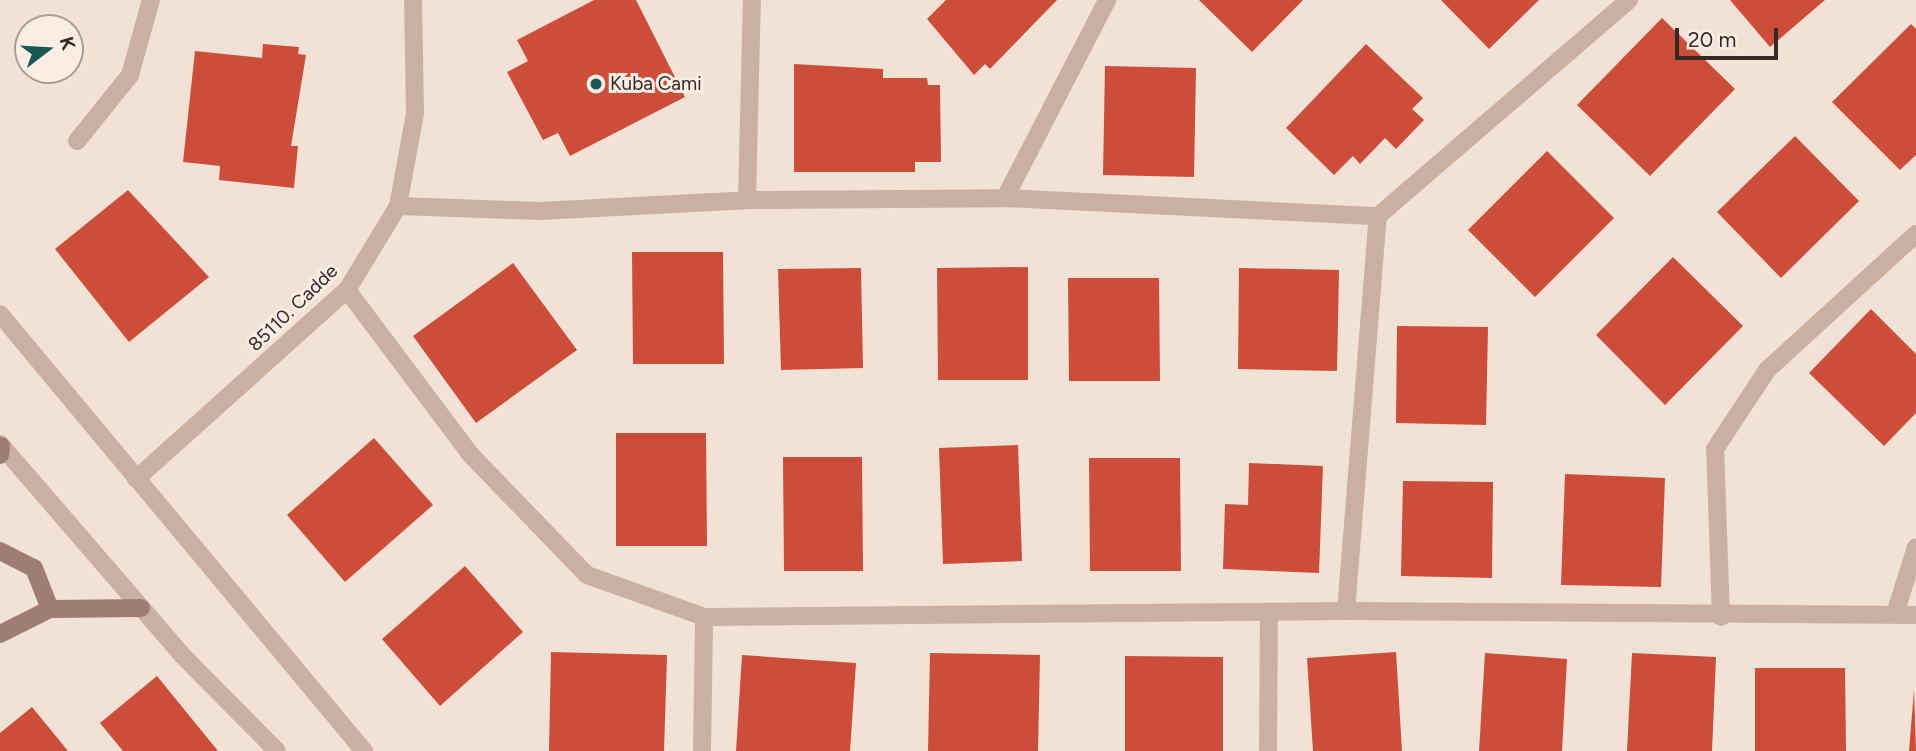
<!DOCTYPE html>
<style>
body{margin:0}
#map{position:relative;width:1916px;height:751px;overflow:hidden;background:#f2e2d6;font-family:Figtree,sans-serif}
div>[style]{position:absolute}
[style*='--x']{left:calc(var(--x)*1px);top:calc(var(--y)*1px);width:calc(var(--w)*1px);rotate:calc(var(--a)*1deg)}
.building>*{inset:0;background:#cc4d3a}
.service>*{height:18px;margin:-9px;padding:0 9px;transform-origin:9px;border-radius:9px;background:#cab0a2}
.minor>*{height:18px;margin:-9px;padding:0 9px;transform-origin:9px;border-radius:9px;background:#cab0a2}
.tertiary>*{height:18px;margin:-9px;padding:0 9px;transform-origin:9px;border-radius:9px;background:#cab0a2}
.secondary>*{height:18px;margin:-9px;padding:0 9px;transform-origin:9px;border-radius:9px;background:#9e7e74}
.dots>*{width:19px;height:19px;translate:-50% -50%;box-sizing:border-box;border:4px solid #faede3;border-radius:50%}
span{translate:-50% -50%;white-space:nowrap;text-align:center;line-height:1.15;-webkit-text-stroke:6px #faede3;paint-order:stroke}
.poi-label{font-size:19px;color:#352825}
.left{translate:0 -50%;text-align:left}
.street-label{font-size:19px;color:#352825}
.north{position:absolute;left:14px;top:14px;width:70px;height:70px;box-sizing:border-box;background:#faede3;border:2px solid #ab9e97;border-radius:50%;rotate:73deg;font-size:19px;font-weight:700;line-height:28px;text-align:center;color:#352825}
.north::after{content:'';display:block;margin:auto;width:24px;height:32px;background:#195855;clip-path:polygon(50% 0,100% 100%,50% 72%,0 100%)}
.scale{position:absolute;left:1675px;top:28px;width:103px;height:32px;box-sizing:border-box;border:4px solid #352825;border-top:0;padding-left:9px;font-size:21px;line-height:24px;white-space:nowrap;color:#352825;-webkit-text-stroke:5px #faede3;paint-order:stroke}
</style>
<div id="map">
<div class="building">
<i style="clip-path:polygon(594px 0,636px 0,685px 97px,570px 156px,558px 133px,543px 140px,507px 72px,528px 61px,517px 40px)"></i>
<i style="clip-path:polygon(946px 0,1057px 0,990px 69px,985px 64px,974px 75px,927px 19px)"></i>
<i style="clip-path:polygon(1199px 0,1303px 0,1252px 52px)"></i>
<i style="clip-path:polygon(1441px 0,1539px 0,1489px 49px)"></i>
<i style="clip-path:polygon(1730px 0,1825px 0,1770px 47px)"></i>
<i style="clip-path:polygon(1662px 18px,1735px 89px,1650px 176px,1577px 105px)"></i>
<i style="clip-path:polygon(1911px 24px,1916px 29px,1916px 155px,1900px 170px,1832px 102px)"></i>
<i style="clip-path:polygon(263px 44px,299px 47px,298px 54px,306px 55px,291px 146px,298px 146px,294px 188px,219px 180px,220px 166px,183px 162px,195px 51px,262px 58px)"></i>
<i style="clip-path:polygon(1366px 44px,1423px 98px,1412px 109px,1424px 120px,1396px 149px,1385px 138px,1360px 164px,1353px 156px,1334px 175px,1286px 128px)"></i>
<i style="clip-path:polygon(794px 64px,883px 69px,883px 78px,927px 78px,928px 85px,940px 85px,941px 162px,915px 162px,915px 172px,794px 172px)"></i>
<i style="clip-path:polygon(1105px 66px,1196px 68px,1194px 177px,1103px 175px)"></i>
<i style="clip-path:polygon(1795px 136px,1859px 201px,1781px 278px,1717px 212px)"></i>
<i style="clip-path:polygon(1547px 151px,1614px 218px,1535px 297px,1468px 230px)"></i>
<i style="clip-path:polygon(128px 190px,209px 277px,129px 342px,55px 249px)"></i>
<i style="clip-path:polygon(632px 252px,723px 252px,724px 364px,633px 364px)"></i>
<i style="clip-path:polygon(1673px 257px,1743px 326px,1665px 405px,1596px 335px)"></i>
<i style="clip-path:polygon(513px 263px,577px 350px,476px 423px,413px 336px)"></i>
<i style="clip-path:polygon(1028px 267px,1028px 380px,938px 380px,937px 268px)"></i>
<i style="clip-path:polygon(861px 268px,863px 368px,781px 370px,778px 269px)"></i>
<i style="clip-path:polygon(1239px 268px,1339px 270px,1337px 371px,1238px 369px)"></i>
<i style="clip-path:polygon(1068px 278px,1159px 278px,1160px 381px,1069px 381px)"></i>
<i style="clip-path:polygon(1871px 309px,1916px 354px,1916px 413px,1884px 446px,1809px 373px)"></i>
<i style="clip-path:polygon(1397px 326px,1488px 327px,1486px 425px,1396px 423px)"></i>
<i style="clip-path:polygon(616px 433px,706px 433px,707px 546px,616px 546px)"></i>
<i style="clip-path:polygon(374px 438px,433px 505px,345px 582px,287px 515px)"></i>
<i style="clip-path:polygon(1018px 445px,1022px 561px,943px 564px,939px 448px)"></i>
<i style="clip-path:polygon(783px 457px,862px 457px,863px 571px,784px 571px)"></i>
<i style="clip-path:polygon(1089px 458px,1180px 458px,1181px 571px,1090px 571px)"></i>
<i style="clip-path:polygon(1249px 463px,1323px 466px,1319px 573px,1223px 569px,1225px 504px,1248px 505px)"></i>
<i style="clip-path:polygon(1565px 474px,1665px 478px,1661px 587px,1561px 585px)"></i>
<i style="clip-path:polygon(1403px 481px,1493px 482px,1492px 578px,1401px 576px)"></i>
<i style="clip-path:polygon(465px 566px,523px 632px,440px 706px,382px 639px)"></i>
<i style="clip-path:polygon(551px 652px,667px 655px,664px 751px,549px 751px)"></i>
<i style="clip-path:polygon(1396px 652px,1402px 751px,1313px 751px,1307px 658px)"></i>
<i style="clip-path:polygon(930px 653px,1040px 655px,1038px 751px,928px 751px)"></i>
<i style="clip-path:polygon(1485px 653px,1567px 659px,1562px 751px,1479px 751px)"></i>
<i style="clip-path:polygon(1632px 653px,1716px 657px,1712px 751px,1627px 751px)"></i>
<i style="clip-path:polygon(742px 655px,856px 663px,850px 751px,736px 751px)"></i>
<i style="clip-path:polygon(1125px 656px,1223px 657px,1223px 751px,1125px 751px)"></i>
<i style="clip-path:polygon(1755px 668px,1845px 668px,1846px 751px,1755px 751px)"></i>
<i style="clip-path:polygon(157px 676px,218px 751px,123px 751px,100px 723px)"></i>
<i style="clip-path:polygon(1914px 690px,1916px 751px,1909px 751px)"></i>
<i style="clip-path:polygon(32px 707px,68px 751px,0 751px,0 733px)"></i>
</div>
<div class="service">
<i style="--x:1895;--y:614;--w:70;--a:-72.6"></i>
</div>
<div class="minor">
<i style="--x:77;--y:141;--w:85;--a:-51.2"></i>
<i style="--x:130;--y:75;--w:78;--a:-74.4"></i>
<i style="--x:1005;--y:198;--w:223;--a:-62.7"></i>
<i style="--x:398;--y:206;--w:142;--a:2"></i>
<i style="--x:540;--y:211;--w:207;--a:-3"></i>
<i style="--x:747;--y:200;--w:258;--a:-0.4"></i>
<i style="--x:1005;--y:198;--w:373;--a:2.8"></i>
<i style="--x:1378;--y:216;--w:331;--a:-40.7"></i>
<i style="--x:347;--y:290;--w:205;--a:53.1"></i>
<i style="--x:470;--y:454;--w:168;--a:46"></i>
<i style="--x:587;--y:575;--w:124;--a:19.7"></i>
<i style="--x:704;--y:617;--w:642;--a:-0.54"></i>
<i style="--x:1346;--y:611;--w:570;--a:0.4"></i>
<i style="--x:1346;--y:611;--w:396;--a:-85.4"></i>
<i style="--x:1721;--y:617;--w:168;--a:-92"></i>
<i style="--x:1715;--y:449;--w:95;--a:-56.6"></i>
<i style="--x:1767;--y:370;--w:202;--a:-42.4"></i>
<i style="--x:702;--y:751;--w:134;--a:-89.1"></i>
<i style="--x:1268;--y:751;--w:139;--a:-89.6"></i>
</div>
<div class="tertiary">
<i style="--x:747;--y:200;--w:200;--a:-88.6"></i>
<i style="--x:0;--y:314;--w:569;--a:50.21"></i>
<i style="--x:0;--y:444;--w:277;--a:49.2"></i>
<i style="--x:181;--y:654;--w:136;--a:45.3"></i>
<i style="--x:136;--y:479;--w:283;--a:-41.9"></i>
<i style="--x:347;--y:290;--w:98;--a:-58.7"></i>
<i style="--x:398;--y:206;--w:95;--a:-79.6"></i>
<i style="--x:415;--y:113;--w:113;--a:-91"></i>
</div>
<div class="secondary">
<i style="--x:0;--y:455;--w:9;--a:-84"></i>
<i style="--x:0;--y:551;--w:38;--a:27"></i>
<i style="--x:34;--y:568;--w:44;--a:68.7"></i>
<i style="--x:0;--y:634;--w:56;--a:-26.6"></i>
<i style="--x:50;--y:609;--w:91;--a:-0.6"></i>
</div>
<div class="dots">
<i style="left:596px;top:84px;background:#195855"></i>
</div>
<div class="poi-label">
<span class="left" style="left:610px;top:84px">Kuba Cami</span>
</div>
<div class="street-label">
<span style="left:293px;top:308px;rotate:-44deg">85110. Cadde</span>
</div>
<div class="north">K</div>
<div class="scale">20 m</div>
</div>
